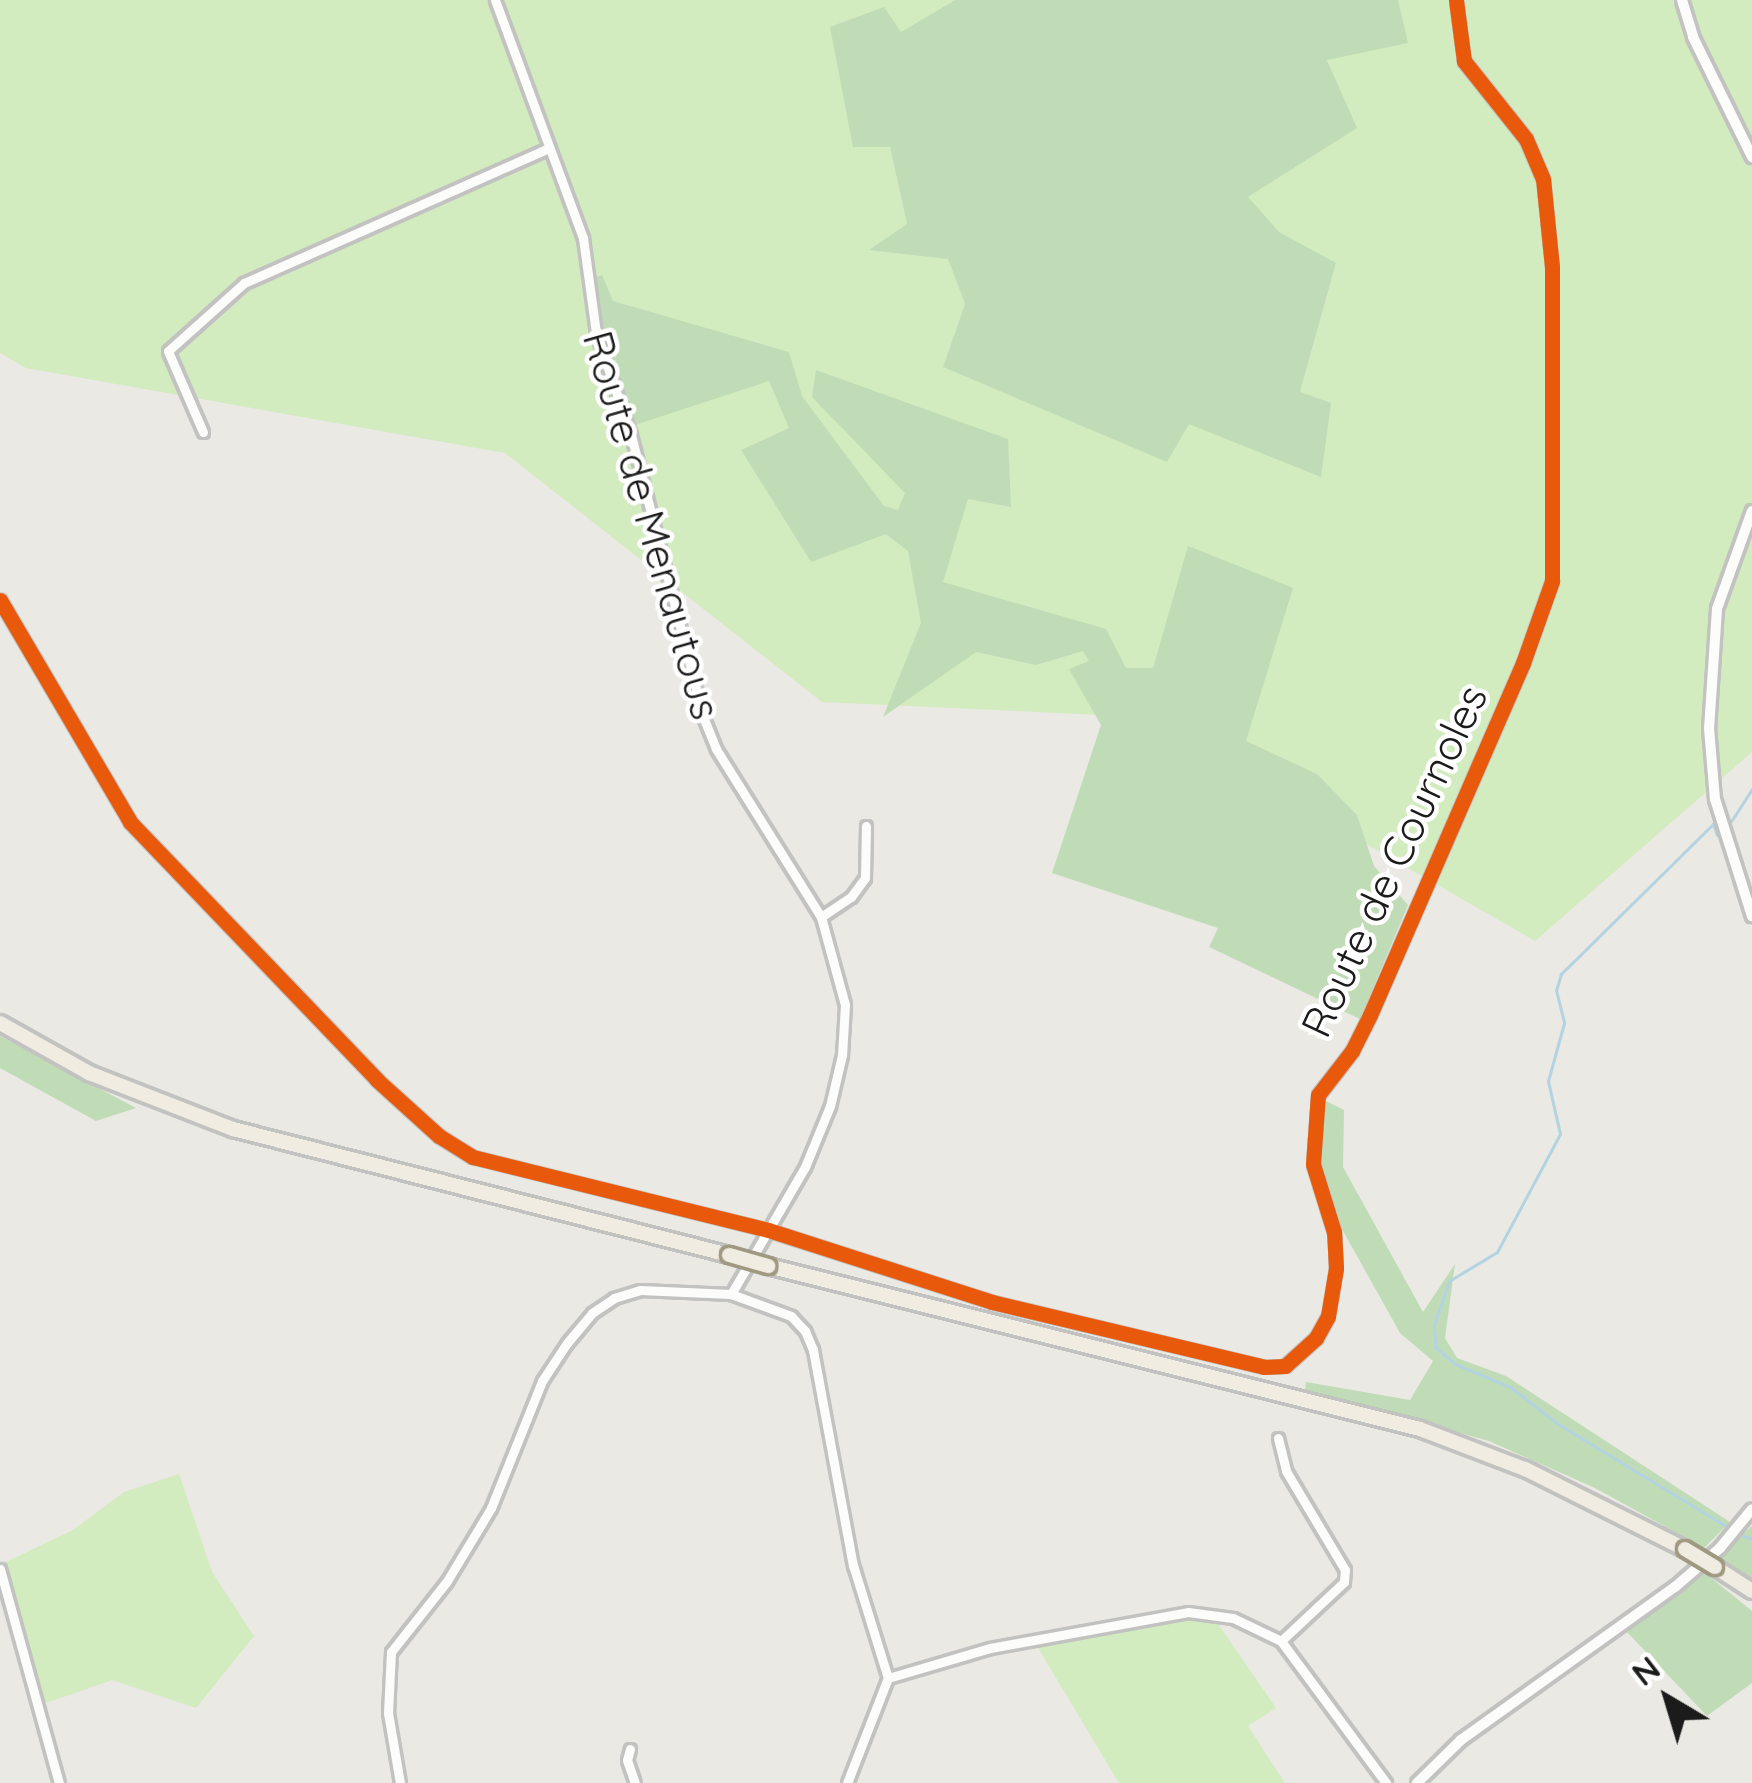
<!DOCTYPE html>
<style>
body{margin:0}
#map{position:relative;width:1752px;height:1783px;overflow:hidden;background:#eae9e4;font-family:Quicksand,sans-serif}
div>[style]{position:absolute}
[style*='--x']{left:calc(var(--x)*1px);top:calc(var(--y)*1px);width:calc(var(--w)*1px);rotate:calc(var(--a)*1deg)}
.grass>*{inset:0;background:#d2ebbf}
.forest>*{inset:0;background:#c0dcb6}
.stream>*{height:3px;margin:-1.5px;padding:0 1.5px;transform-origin:1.5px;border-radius:1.5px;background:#b3d3e1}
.roads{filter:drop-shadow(3px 0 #c2c2c0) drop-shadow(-3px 0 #c2c2c0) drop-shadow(0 3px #c2c2c0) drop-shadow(0 -3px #c2c2c0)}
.minor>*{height:9px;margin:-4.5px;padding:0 4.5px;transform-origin:4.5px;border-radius:4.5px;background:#fcfcfb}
.tertiary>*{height:10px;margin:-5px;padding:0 5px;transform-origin:5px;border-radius:5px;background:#fcfcfb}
.primary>*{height:14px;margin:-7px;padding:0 7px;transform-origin:7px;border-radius:7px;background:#f0ece2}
.bridges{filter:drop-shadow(3px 0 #a09981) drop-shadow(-3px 0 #a09981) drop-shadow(0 3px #a09981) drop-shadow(0 -3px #a09981)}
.primary-bridge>*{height:14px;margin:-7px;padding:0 7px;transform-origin:7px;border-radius:7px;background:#f0ece2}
.cycleway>*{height:15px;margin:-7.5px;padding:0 7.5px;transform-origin:7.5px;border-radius:7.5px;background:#e8590c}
span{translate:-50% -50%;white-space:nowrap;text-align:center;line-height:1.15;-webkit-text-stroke:9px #fff;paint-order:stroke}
.street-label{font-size:42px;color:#1b1b1b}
.north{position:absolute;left:1608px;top:1639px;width:120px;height:120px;-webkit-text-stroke:9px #fff;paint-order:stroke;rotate:322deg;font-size:33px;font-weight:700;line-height:48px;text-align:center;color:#1b1b1b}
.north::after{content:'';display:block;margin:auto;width:42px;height:54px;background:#1b1b1b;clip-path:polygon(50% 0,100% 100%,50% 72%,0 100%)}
</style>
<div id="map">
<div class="grass">
<i style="clip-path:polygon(0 0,955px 0,900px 33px,890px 146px,907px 225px,872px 249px,948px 259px,965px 304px,943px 367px,1167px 461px,1189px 423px,1321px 476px,1300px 392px,1336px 264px,1279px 232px,1247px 197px,1356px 128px,1327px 59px,1407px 43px,1398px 0,1752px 0,1752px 752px,1535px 941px,1145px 717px,822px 702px,505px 453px,26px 368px,0 353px)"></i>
<i style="clip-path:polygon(179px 1474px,212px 1572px,254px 1636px,196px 1708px,112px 1680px,43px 1704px,4px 1563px,73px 1530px,124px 1492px)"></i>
<i style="clip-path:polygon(1181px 1621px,1216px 1621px,1276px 1708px,1248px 1726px,1285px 1783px,1119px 1783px,1037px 1646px)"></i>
</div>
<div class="forest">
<i style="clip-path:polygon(955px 0,1398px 0,1408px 43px,1327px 60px,1357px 128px,1248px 197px,1279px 232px,1336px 263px,1300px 392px,1331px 403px,1321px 477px,1189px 424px,1167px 462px,943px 367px,965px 304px,948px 259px,869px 250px,907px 224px,890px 147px,853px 147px,830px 27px,884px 7px,901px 32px)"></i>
<i style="clip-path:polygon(602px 275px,613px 301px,789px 352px,802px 396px,884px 506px,898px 510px,905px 493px,812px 397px,816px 370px,1008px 439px,1011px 507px,968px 499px,943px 582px,1106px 629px,1126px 668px,1153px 668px,1188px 546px,1293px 588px,1246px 741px,1317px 774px,1357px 815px,1374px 866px,1408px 905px,1360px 1019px,1209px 947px,1218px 928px,1052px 873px,1101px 725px,1069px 669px,1089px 661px,1083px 651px,1036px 665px,976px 652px,883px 717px,921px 623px,908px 551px,886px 534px,811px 562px,741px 450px,789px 428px,769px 381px,635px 425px,601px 329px,592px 279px)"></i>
<i style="clip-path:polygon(0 1036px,136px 1108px,96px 1121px,0 1068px)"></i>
<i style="clip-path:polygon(1326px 1101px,1344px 1110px,1343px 1167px,1423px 1312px,1455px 1264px,1445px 1338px,1457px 1358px,1506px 1376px,1730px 1522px,1704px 1548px,1595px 1488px,1489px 1441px,1305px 1390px,1306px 1382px,1410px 1400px,1433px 1361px,1400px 1333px,1333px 1213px,1317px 1160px)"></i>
<i style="clip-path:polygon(1752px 1526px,1752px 1581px,1714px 1557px)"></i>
<i style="clip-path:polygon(1704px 1572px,1752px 1611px,1752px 1683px,1707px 1716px,1627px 1632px)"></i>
</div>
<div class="stream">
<i style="--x:1728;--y:826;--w:44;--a:-57"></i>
<i style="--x:1720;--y:832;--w:4;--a:135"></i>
<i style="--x:1717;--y:835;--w:12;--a:-110"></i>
<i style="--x:1713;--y:824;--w:214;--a:135.4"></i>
<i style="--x:1561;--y:974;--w:17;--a:107"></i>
<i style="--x:1556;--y:990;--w:34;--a:76"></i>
<i style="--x:1564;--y:1023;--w:60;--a:105.4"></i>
<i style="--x:1548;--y:1081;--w:54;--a:77.2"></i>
<i style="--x:1560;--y:1134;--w:134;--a:118.1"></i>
<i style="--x:1497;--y:1252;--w:56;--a:148.9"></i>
<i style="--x:1449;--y:1281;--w:46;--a:108.8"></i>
<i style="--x:1434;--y:1325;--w:22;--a:87"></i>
<i style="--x:1435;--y:1347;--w:26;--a:40"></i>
<i style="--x:1455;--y:1364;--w:60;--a:22.7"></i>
<i style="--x:1510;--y:1387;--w:61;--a:37.6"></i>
<i style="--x:1558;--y:1424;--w:202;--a:31.3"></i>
<i style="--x:1739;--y:1534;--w:14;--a:21"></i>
</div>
<div class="roads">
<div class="minor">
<i style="--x:495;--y:0;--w:254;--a:69.7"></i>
<i style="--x:583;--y:238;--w:96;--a:82.2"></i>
<i style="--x:596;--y:333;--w:108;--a:71.1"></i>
<i style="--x:631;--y:435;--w:293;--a:75.6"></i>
<i style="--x:704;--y:719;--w:32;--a:68"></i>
<i style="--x:716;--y:749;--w:198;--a:58"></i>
<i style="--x:821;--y:917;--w:91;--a:74.7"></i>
<i style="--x:845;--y:1005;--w:50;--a:93.4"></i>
<i style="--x:842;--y:1055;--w:52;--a:103.2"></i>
<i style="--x:830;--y:1106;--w:66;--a:112.3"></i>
<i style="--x:805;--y:1167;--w:147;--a:120.2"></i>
<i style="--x:203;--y:432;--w:88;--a:-113.4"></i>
<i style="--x:168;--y:351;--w:102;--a:-41.8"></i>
<i style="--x:244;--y:283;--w:333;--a:-23.9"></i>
<i style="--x:0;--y:600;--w:257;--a:59.6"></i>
<i style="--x:130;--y:822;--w:357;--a:46.2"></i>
<i style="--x:377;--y:1080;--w:84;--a:42.1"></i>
<i style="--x:439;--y:1136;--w:40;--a:32"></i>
<i style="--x:473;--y:1157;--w:304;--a:13.9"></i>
<i style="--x:768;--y:1230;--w:235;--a:17.8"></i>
<i style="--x:992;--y:1302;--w:280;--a:13.4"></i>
<i style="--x:1264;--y:1367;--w:21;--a:-3"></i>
<i style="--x:1285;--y:1366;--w:42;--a:-42.1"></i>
<i style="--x:1316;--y:1338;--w:25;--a:-61"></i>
<i style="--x:1328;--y:1316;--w:49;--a:-80.5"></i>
<i style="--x:1336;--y:1268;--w:36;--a:-93"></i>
<i style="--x:1334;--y:1232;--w:71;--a:-107.2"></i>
<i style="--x:1313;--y:1164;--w:69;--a:-85.9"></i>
<i style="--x:1318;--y:1095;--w:56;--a:-52.3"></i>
<i style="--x:1352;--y:1051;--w:40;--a:-63.4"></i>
<i style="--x:1370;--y:1015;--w:384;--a:-66.5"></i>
<i style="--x:1523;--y:663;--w:87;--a:-70.5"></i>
<i style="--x:1552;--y:581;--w:314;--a:-90"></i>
<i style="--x:1552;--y:267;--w:88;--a:-95.8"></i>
<i style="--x:1543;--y:179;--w:43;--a:-113"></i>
<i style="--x:1526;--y:139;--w:100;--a:-128.5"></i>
<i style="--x:1464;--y:61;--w:62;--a:-97.5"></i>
<i style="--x:821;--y:917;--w:36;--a:-34"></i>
<i style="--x:851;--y:897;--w:24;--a:-54"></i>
<i style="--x:865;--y:878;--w:52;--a:-88.9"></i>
<i style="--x:1278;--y:1438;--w:34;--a:76"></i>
<i style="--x:1286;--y:1471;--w:115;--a:59.2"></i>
<i style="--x:1345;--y:1570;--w:12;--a:95"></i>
<i style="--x:1344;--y:1582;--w:86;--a:136.9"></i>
<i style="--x:0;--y:1569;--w:222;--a:74.6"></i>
<i style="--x:630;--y:1749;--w:11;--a:105"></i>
<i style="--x:627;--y:1760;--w:24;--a:71"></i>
<i style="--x:400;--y:1783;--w:71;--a:-99.7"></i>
<i style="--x:388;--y:1713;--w:61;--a:-87.2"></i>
<i style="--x:391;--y:1652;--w:90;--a:-51.7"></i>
<i style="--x:447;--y:1581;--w:85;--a:-58.9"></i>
<i style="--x:491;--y:1508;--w:137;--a:-68.1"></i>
<i style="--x:542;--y:1381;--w:45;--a:-56.7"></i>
<i style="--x:567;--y:1343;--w:39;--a:-50"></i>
<i style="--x:592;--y:1313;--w:27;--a:-34"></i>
<i style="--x:614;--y:1298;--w:27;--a:-17"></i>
<i style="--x:640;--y:1290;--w:91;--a:2.5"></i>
<i style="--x:731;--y:1294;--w:64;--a:20.1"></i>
<i style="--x:791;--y:1316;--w:21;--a:47"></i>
<i style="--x:805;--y:1331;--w:21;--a:67"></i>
<i style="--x:813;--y:1350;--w:219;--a:79.5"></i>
<i style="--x:853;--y:1565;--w:118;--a:72.8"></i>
<i style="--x:847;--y:1783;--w:113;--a:-68.7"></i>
<i style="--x:888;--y:1678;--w:106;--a:-16.4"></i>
<i style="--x:990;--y:1648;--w:201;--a:-10.3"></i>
<i style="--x:1188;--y:1612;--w:45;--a:7.6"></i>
<i style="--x:1233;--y:1618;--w:53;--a:25.6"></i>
<i style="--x:1281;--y:1641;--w:177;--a:53.5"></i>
</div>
<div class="tertiary">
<i style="--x:1682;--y:0;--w:39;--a:73"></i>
<i style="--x:1693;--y:37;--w:134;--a:63.8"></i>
<i style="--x:1752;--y:511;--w:104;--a:109.7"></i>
<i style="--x:1717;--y:609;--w:119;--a:93.8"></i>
<i style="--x:1709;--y:728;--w:71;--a:85.2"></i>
<i style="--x:1715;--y:799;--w:123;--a:72.5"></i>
<i style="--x:1417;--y:1783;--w:62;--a:-44.3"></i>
<i style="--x:1461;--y:1740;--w:263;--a:-35.6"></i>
<i style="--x:1675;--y:1587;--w:60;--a:-40.9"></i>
<i style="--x:1720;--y:1548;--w:50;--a:-50.6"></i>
</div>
<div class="primary">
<i style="--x:0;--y:1023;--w:102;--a:29.3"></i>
<i style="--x:89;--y:1073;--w:155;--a:21.3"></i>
<i style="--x:233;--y:1129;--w:512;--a:14.25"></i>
<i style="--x:768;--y:1266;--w:672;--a:14.04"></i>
<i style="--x:1420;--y:1429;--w:112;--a:20.9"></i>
<i style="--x:1525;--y:1469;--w:179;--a:26.6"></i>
<i style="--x:1715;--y:1567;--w:44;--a:33"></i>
</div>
</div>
<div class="bridges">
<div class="primary-bridge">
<i style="--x:729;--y:1255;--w:41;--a:15.8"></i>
<i style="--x:1685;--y:1549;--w:35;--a:31"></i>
</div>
</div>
<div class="cycleway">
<i style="--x:0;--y:600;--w:257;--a:59.6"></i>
<i style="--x:130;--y:822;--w:357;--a:46.2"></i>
<i style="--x:377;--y:1080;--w:84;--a:42.1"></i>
<i style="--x:439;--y:1136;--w:40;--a:32"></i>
<i style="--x:473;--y:1157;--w:304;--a:13.9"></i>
<i style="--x:768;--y:1230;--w:235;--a:17.8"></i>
<i style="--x:992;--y:1302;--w:280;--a:13.4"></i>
<i style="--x:1264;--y:1367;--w:21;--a:-3"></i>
<i style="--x:1285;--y:1366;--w:42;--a:-42.1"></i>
<i style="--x:1316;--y:1338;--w:25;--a:-61"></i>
<i style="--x:1328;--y:1316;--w:49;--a:-80.5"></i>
<i style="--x:1336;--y:1268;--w:36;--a:-93"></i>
<i style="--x:1334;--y:1232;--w:71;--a:-107.2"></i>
<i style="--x:1313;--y:1164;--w:69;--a:-85.9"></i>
<i style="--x:1318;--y:1095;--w:56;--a:-52.3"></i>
<i style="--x:1352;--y:1051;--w:40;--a:-63.4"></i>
<i style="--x:1370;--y:1015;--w:384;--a:-66.5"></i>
<i style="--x:1523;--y:663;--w:87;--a:-70.5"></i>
<i style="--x:1552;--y:581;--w:314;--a:-90"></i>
<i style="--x:1552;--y:267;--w:88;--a:-95.8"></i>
<i style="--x:1543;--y:179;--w:43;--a:-113"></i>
<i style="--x:1526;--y:139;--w:100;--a:-128.5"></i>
<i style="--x:1464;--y:61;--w:62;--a:-97.5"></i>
</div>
<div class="street-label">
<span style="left:652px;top:525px;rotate:74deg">Route de Menautous</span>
<span style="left:1394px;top:861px;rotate:-65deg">Route de Cournoles</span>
</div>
<div class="north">N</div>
</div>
